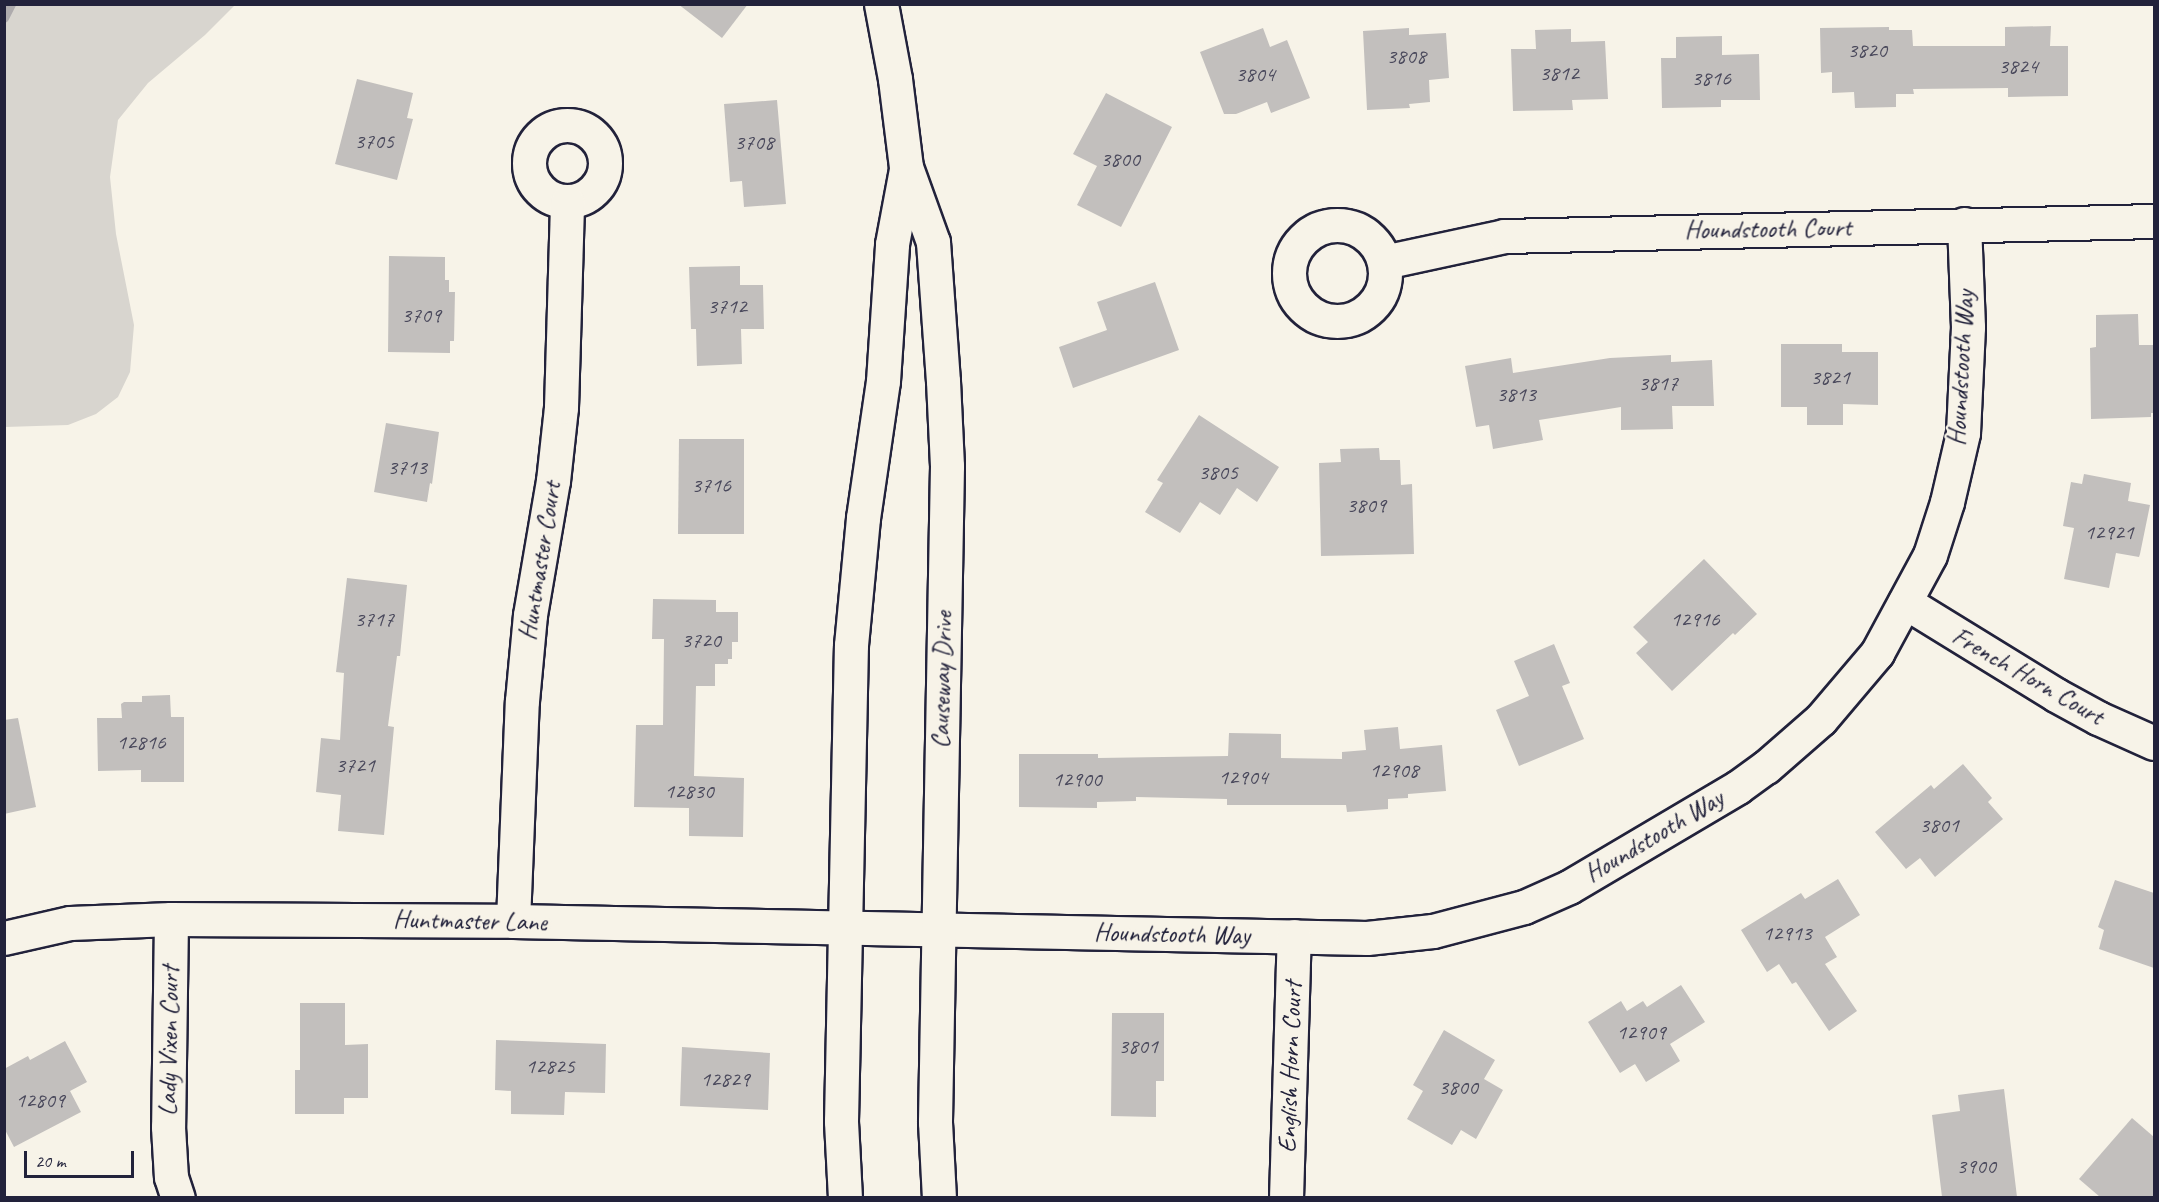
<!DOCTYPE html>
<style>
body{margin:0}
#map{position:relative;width:2159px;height:1202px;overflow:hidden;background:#f7f3e8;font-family:Caveat,sans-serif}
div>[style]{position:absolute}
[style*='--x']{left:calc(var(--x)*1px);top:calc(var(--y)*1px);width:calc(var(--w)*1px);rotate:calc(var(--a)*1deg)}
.green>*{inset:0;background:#d8d5cf}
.stream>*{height:10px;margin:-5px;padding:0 5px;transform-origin:5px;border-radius:5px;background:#aeabad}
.building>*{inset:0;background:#c2bfbd}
.roads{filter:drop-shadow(2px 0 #22223b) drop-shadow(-2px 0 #22223b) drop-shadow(0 2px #22223b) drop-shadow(0 -2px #22223b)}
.minor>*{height:33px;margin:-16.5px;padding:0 16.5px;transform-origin:16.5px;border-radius:16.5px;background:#f7f3e8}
.minor>.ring{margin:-16.5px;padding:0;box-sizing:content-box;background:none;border:33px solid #f7f3e8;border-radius:50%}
.tertiary>*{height:33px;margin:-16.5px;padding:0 16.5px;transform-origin:16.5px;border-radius:16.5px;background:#f7f3e8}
span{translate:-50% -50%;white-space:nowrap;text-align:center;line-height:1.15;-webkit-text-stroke:4.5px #f7f3e8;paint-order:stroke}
.number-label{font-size:22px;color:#4a495c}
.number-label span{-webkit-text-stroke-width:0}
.street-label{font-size:26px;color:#22223b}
.frame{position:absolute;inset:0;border:6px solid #22223b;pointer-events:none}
.scale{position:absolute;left:24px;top:1151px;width:110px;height:27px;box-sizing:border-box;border:3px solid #22223b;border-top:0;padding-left:8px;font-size:18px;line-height:21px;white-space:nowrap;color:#22223b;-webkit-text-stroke:4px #f7f3e8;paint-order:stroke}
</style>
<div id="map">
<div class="green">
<i style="clip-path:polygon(4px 5px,235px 5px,205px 35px,148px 83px,118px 120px,110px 177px,116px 234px,134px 325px,130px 372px,118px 397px,96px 414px,68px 425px,5px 427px)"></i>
</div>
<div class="stream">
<i style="--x:4;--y:18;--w:16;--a:-63"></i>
</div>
<div class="building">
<i style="clip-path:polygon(678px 4px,748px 4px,722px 38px)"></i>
<i style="clip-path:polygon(2051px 26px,2050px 46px,2068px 46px,2068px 96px,2008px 97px,2008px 88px,1913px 89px,1914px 94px,1896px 94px,1896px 107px,1855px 108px,1854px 92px,1832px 93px,1832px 72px,1821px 73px,1820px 28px,1889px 27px,1889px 30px,1912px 30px,1913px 46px,2005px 46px,2005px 27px)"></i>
<i style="clip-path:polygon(1263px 28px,1270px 47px,1287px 40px,1310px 98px,1271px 113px,1267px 102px,1236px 114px,1224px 114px,1200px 52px)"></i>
<i style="clip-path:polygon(1409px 28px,1409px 35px,1446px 33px,1449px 78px,1429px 80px,1430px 102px,1409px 104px,1410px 108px,1367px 110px,1363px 31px)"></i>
<i style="clip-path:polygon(1571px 29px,1571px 42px,1605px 41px,1608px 99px,1572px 100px,1573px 110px,1513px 111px,1511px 49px,1536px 49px,1535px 30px)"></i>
<i style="clip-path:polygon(1722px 36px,1722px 55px,1759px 54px,1760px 100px,1721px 100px,1721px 107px,1662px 108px,1661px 58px,1676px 58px,1676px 37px)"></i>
<i style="clip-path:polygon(357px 79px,413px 93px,407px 118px,413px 119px,397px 180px,335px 164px)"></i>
<i style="clip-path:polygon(1106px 93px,1172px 127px,1121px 227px,1077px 205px,1097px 166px,1073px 154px)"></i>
<i style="clip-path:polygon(777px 100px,786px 204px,744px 207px,742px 181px,730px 182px,724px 104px)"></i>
<i style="clip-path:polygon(389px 256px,445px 257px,445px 280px,449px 280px,449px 292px,455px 292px,454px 341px,450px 341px,450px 353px,388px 352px)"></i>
<i style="clip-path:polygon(740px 266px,740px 285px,763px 285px,764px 329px,741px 329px,742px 364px,697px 366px,696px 329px,691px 329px,689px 267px)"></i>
<i style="clip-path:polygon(1155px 282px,1179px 350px,1073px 388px,1059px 347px,1107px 330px,1097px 302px)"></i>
<i style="clip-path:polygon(2138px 314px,2139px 345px,2154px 345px,2154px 413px,2151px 413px,2151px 417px,2091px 419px,2090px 348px,2096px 347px,2096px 315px)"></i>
<i style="clip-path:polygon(1781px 344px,1842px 344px,1842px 352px,1878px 352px,1878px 405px,1843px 404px,1843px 425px,1807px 425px,1807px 407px,1781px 407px)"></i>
<i style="clip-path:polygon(1671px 355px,1671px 362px,1712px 360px,1714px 406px,1672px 406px,1673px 429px,1621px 430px,1621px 407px,1539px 420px,1543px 440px,1493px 449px,1489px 425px,1476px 427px,1465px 366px,1511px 358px,1513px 373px,1610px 358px)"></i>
<i style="clip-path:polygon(1199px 415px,1279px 467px,1257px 502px,1237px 488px,1220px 515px,1200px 502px,1180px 533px,1145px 512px,1163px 483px,1157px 480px)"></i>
<i style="clip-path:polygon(386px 423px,439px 432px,432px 484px,430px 483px,427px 502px,374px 492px)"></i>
<i style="clip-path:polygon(679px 439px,744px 439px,744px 534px,678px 534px)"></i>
<i style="clip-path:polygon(1379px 448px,1380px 460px,1400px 460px,1401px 485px,1412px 484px,1414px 554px,1321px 556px,1319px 463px,1341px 462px,1340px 449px)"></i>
<i style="clip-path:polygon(2084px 474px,2131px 483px,2128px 501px,2150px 505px,2140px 554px,2139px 557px,2116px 553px,2109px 588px,2064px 579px,2074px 528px,2063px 526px,2071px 482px,2082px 484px)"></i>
<i style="clip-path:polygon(1704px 559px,1757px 614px,1735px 635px,1733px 633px,1672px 691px,1636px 653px,1648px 642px,1633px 627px)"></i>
<i style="clip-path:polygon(347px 578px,407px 585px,400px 656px,397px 656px,388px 726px,394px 727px,384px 835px,338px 831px,341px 795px,316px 792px,321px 738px,340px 740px,344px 673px,336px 672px)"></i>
<i style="clip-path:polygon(653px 599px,716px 600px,716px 612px,738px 612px,738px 642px,732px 642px,732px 659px,728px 659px,728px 664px,715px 664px,715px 686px,696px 686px,694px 776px,744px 778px,743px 837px,689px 836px,689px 808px,634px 807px,636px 725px,663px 725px,664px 639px,652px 639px)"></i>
<i style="clip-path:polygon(1554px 644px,1570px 683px,1562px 686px,1584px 739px,1519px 766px,1496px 710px,1529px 696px,1514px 661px)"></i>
<i style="clip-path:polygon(170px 695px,171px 717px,184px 717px,184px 782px,141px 782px,141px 770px,98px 771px,97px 718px,122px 718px,121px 704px,124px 702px,142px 702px,142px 696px)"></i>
<i style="clip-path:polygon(18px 718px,36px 807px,4px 814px,4px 720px)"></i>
<i style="clip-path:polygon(1398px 727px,1400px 749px,1442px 745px,1446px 791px,1408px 794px,1408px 798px,1388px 799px,1388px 809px,1347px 812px,1346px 805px,1227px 805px,1227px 799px,1136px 797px,1136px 801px,1097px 802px,1097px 808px,1019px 807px,1019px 754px,1098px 754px,1098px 758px,1228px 756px,1229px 733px,1281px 734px,1281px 758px,1342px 759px,1342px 752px,1366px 750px,1364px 730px)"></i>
<i style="clip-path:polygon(1963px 764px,1992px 798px,1988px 802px,2003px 819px,1935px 877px,1920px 858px,1906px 869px,1875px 832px,1931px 785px,1934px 789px)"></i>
<i style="clip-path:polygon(1838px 879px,1860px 915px,1825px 937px,1837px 957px,1825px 964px,1857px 1011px,1829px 1031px,1796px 982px,1792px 984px,1779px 964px,1767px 972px,1741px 930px,1801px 893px,1805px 899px)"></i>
<i style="clip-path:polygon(2115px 880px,2154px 893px,2154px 968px,2099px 949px,2104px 930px,2098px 927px)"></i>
<i style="clip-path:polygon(1681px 985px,1705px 1022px,1670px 1044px,1680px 1061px,1646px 1082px,1635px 1064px,1620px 1073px,1588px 1022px,1621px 1001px,1627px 1011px,1643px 1001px,1647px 1007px)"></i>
<i style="clip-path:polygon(300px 1003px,345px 1003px,345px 1045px,368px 1044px,368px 1098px,344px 1098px,344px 1114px,295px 1114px,295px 1070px,300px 1070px)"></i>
<i style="clip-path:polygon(1112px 1013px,1164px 1013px,1164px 1081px,1156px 1081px,1156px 1117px,1111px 1116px)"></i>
<i style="clip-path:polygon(1444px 1030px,1495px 1060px,1484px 1079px,1503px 1090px,1476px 1139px,1461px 1130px,1452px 1145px,1407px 1119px,1423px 1091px,1413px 1085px)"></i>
<i style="clip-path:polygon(496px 1040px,606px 1044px,605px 1093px,565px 1092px,564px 1115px,511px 1114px,511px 1091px,495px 1090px)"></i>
<i style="clip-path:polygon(65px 1041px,87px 1082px,70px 1091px,81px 1112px,14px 1147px,4px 1128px,4px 1069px,28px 1056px,30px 1060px)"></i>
<i style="clip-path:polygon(682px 1047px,770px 1053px,768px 1110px,680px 1106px)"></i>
<i style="clip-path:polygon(2004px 1089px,2017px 1197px,1942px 1197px,1932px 1115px,1960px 1111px,1958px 1095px)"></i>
<i style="clip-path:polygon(2132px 1118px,2154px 1137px,2154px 1197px,2100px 1197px,2079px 1179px)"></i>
</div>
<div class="roads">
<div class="minor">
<i class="ring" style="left:529px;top:125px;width:43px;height:43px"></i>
<i class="ring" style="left:1289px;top:225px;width:63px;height:63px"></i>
<i style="--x:1384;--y:262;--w:123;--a:-12.2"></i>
<i style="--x:1504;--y:236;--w:650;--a:-1.32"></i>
<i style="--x:1905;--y:602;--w:177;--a:31.6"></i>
<i style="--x:2056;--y:695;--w:48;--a:28.7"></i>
<i style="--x:2098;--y:718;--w:61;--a:24.1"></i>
<i style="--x:171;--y:919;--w:208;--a:90.8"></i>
<i style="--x:168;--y:1127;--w:50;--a:86.6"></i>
<i style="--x:171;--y:1177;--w:22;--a:72"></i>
<i style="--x:513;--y:921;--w:220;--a:-87.7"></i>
<i style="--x:522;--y:701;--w:86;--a:-84.7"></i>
<i style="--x:530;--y:615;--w:136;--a:-80.3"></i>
<i style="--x:553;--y:481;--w:74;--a:-83.8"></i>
<i style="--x:561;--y:407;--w:205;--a:-88.3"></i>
<i style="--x:4;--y:938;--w:68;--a:-12.8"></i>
<i style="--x:70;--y:923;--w:101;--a:-2.3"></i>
<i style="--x:171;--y:919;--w:342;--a:0.3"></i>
<i style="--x:513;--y:921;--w:854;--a:1.14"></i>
<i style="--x:1367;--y:938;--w:66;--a:-6.1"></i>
<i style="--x:1433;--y:931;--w:94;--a:-14.8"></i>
<i style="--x:1524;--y:907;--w:49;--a:-24"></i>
<i style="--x:1569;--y:887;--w:196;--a:-30.6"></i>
<i style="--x:1738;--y:787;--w:34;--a:-36"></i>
<i style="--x:1766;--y:767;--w:73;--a:-41.1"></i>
<i style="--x:1821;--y:719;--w:87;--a:-49.7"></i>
<i style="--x:1877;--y:653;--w:111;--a:-61.6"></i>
<i style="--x:1930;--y:555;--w:56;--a:-72.2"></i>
<i style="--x:1947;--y:502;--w:71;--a:-76.9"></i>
<i style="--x:1963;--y:433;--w:106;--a:-87.3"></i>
<i style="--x:1968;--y:327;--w:103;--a:-92.2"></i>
<i style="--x:1286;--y:1198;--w:262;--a:-88.3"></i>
</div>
<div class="tertiary">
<i style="--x:881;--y:4;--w:76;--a:79.4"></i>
<i style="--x:895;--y:79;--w:89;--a:82.9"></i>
<i style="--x:906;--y:167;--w:80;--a:70.2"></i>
<i style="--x:933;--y:242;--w:139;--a:85.9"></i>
<i style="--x:943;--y:381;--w:85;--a:87.3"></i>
<i style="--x:947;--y:466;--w:656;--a:91.05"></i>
<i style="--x:935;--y:1122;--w:76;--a:87"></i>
<i style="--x:845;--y:1198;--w:77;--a:-93"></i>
<i style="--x:841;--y:1121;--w:476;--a:-88.8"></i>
<i style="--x:851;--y:645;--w:128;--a:-84.6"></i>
<i style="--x:863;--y:518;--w:138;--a:-81.7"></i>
<i style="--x:883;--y:381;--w:137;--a:-86.2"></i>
<i style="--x:892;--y:244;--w:76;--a:-79.4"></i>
</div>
</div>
<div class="number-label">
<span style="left:1867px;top:51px">3820</span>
<span style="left:1406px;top:57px">3808</span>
<span style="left:2018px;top:67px">3824</span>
<span style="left:1559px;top:74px">3812</span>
<span style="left:1255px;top:75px">3804</span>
<span style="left:1711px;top:79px">3816</span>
<span style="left:374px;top:142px">3705</span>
<span style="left:754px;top:143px">3708</span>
<span style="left:1120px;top:160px">3800</span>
<span style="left:727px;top:307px">3712</span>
<span style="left:421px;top:316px">3709</span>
<span style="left:1830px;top:378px">3821</span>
<span style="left:1658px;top:384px">3817</span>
<span style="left:1516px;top:395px">3813</span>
<span style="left:407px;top:468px">3713</span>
<span style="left:1218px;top:473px">3805</span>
<span style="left:711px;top:486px">3716</span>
<span style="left:1366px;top:506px">3809</span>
<span style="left:2109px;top:533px">12921</span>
<span style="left:374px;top:620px">3717</span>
<span style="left:1695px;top:620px">12916</span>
<span style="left:701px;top:641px">3720</span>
<span style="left:141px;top:743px">12816</span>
<span style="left:355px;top:766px">3721</span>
<span style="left:1394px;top:771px">12908</span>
<span style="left:1243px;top:778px">12904</span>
<span style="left:1077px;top:780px">12900</span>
<span style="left:689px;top:792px">12830</span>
<span style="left:1939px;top:826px">3801</span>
<span style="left:1787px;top:934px">12913</span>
<span style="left:1641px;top:1033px">12909</span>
<span style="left:1138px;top:1047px">3801</span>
<span style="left:550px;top:1067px">12825</span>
<span style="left:725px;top:1080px">12829</span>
<span style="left:1458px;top:1088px">3800</span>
<span style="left:40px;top:1101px">12809</span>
<span style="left:1976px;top:1167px">3900</span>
</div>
<div class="street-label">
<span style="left:1768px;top:229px;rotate:-1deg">Houndstooth Court</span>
<span style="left:1961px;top:368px;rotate:-87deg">Houndstooth Way</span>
<span style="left:540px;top:561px;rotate:-81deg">Huntmaster Court</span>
<span style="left:2028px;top:676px;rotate:30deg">French Horn Court</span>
<span style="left:942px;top:680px;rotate:-89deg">Causeway Drive</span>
<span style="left:1654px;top:836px;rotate:-31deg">Houndstooth Way</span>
<span style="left:470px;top:921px;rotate:1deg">Huntmaster Lane</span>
<span style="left:1172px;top:934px;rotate:1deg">Houndstooth Way</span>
<span style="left:169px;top:1041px;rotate:-89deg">Lady Vixen Court</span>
<span style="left:1290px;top:1067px;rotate:-88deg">English Horn Court</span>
</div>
<div class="frame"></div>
<div class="scale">20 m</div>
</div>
